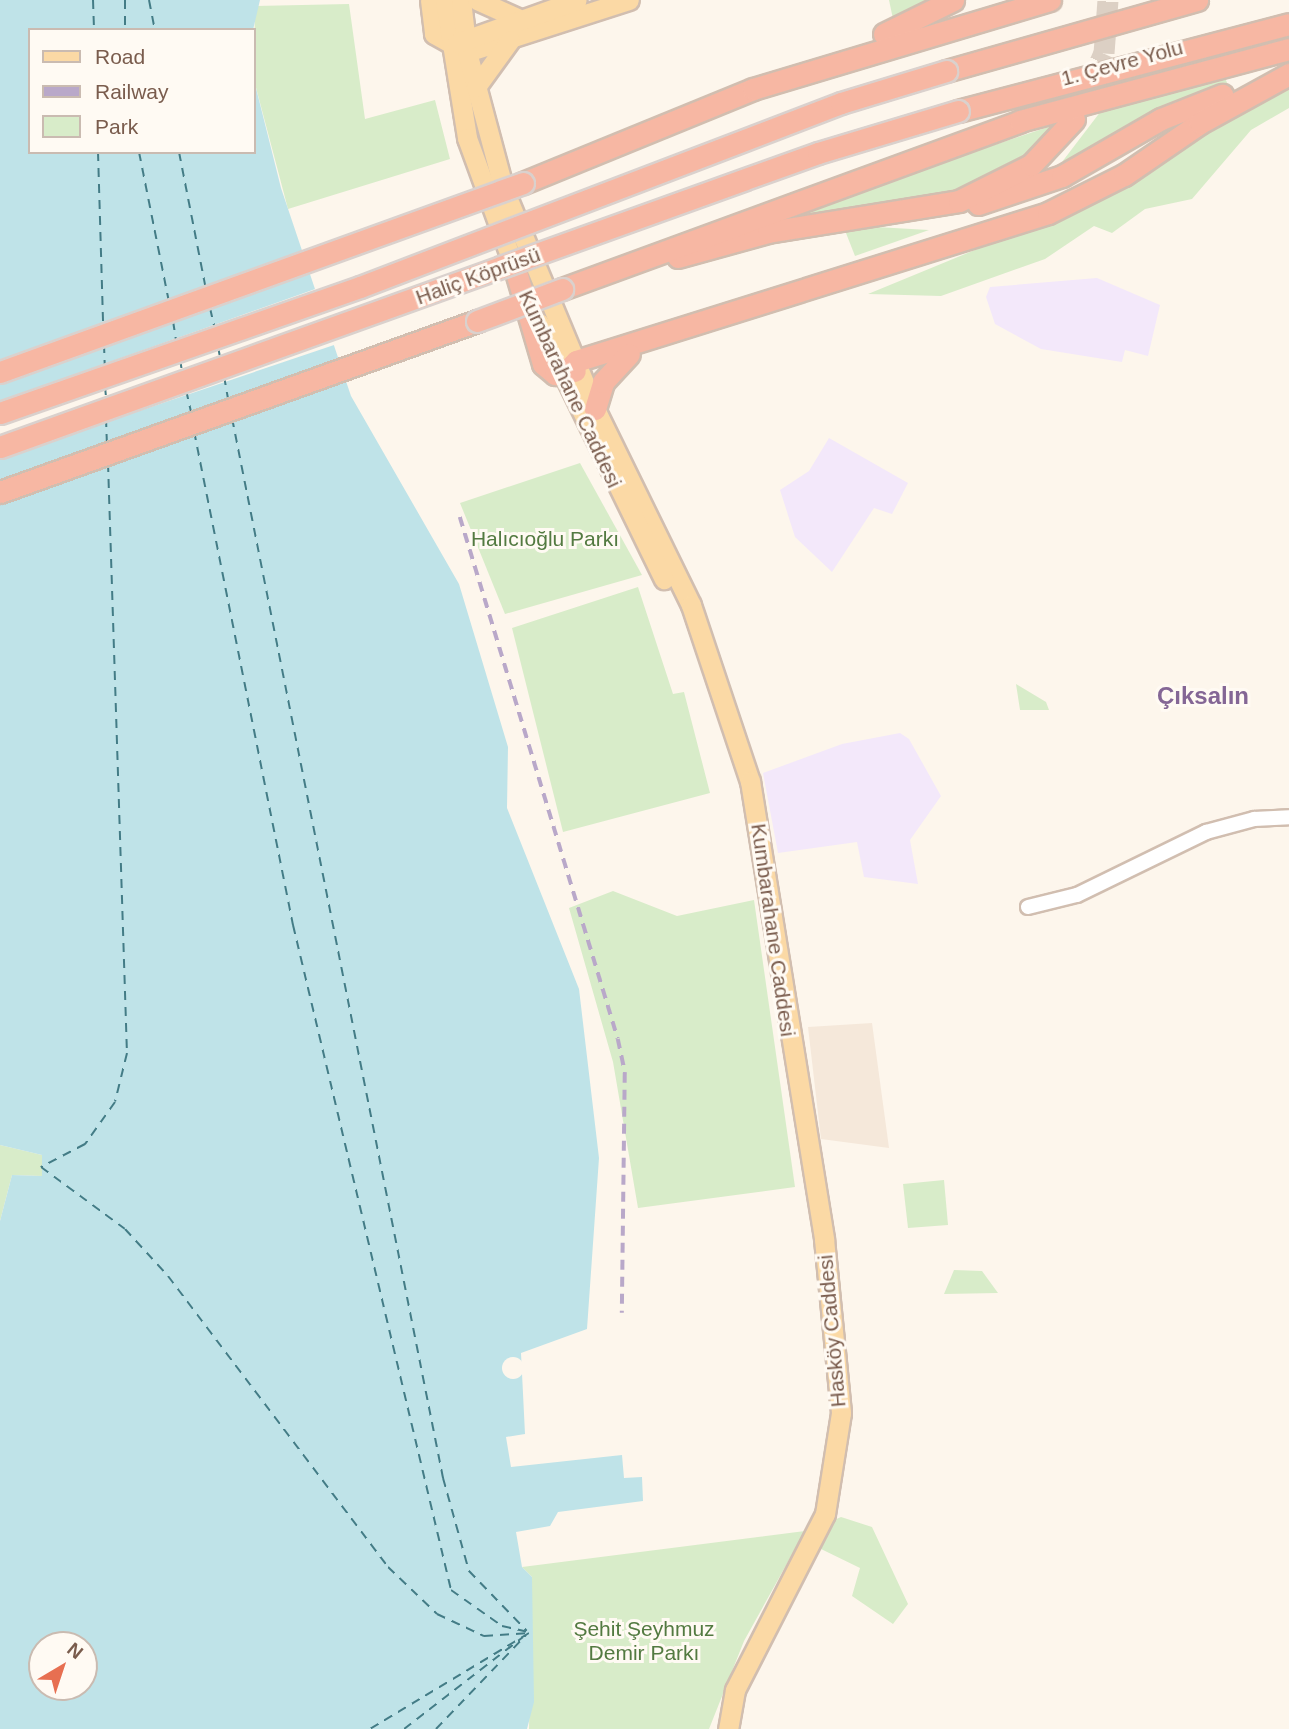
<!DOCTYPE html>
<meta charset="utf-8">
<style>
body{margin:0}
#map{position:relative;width:1289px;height:1729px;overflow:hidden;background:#fdf6ec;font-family:Arial,sans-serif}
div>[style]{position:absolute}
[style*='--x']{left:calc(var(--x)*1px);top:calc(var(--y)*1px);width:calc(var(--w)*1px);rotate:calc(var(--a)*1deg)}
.residential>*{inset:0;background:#f5e8da}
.education>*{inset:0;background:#f3e8fa}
.green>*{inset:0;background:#d8ecc9}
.water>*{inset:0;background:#bfe3e8}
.pier>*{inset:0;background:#fdf6ec}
.round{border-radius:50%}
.ferry>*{height:2px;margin-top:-1px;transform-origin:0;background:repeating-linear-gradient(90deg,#437c86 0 9px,transparent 0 16px)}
.highway-tunnel>*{height:21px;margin-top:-10.5px;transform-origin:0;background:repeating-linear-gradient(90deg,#dcd0c4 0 21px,transparent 0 31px)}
.roads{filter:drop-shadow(2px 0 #d1beb0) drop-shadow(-2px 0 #d1beb0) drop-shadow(0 2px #d1beb0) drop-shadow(0 -2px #d1beb0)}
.minor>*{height:14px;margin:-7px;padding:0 7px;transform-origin:7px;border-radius:7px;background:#fff}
.major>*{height:19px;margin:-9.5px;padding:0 9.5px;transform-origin:9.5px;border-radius:9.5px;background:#fbd9a5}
.highway>*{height:21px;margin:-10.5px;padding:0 10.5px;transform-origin:10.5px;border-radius:10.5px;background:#f7b7a3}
.rail>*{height:3.5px;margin-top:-1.75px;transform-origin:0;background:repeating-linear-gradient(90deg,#b9a8c9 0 10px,transparent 0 17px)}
.bridges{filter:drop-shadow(2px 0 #dad1cd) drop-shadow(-2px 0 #dad1cd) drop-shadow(0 2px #dad1cd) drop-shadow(0 -2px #dad1cd)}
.highway-bridge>*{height:21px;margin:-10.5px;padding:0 10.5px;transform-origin:10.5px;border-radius:10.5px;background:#f7b7a3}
span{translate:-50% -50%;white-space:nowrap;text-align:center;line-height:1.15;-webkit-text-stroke:6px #fffaf3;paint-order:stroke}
.street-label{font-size:21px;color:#7a5c4d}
.park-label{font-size:21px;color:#537a41}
.quarter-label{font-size:24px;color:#846695;font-weight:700}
.legend{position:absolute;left:28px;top:28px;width:228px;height:126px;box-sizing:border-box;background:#fffaf3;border:2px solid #cabbb1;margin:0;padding:9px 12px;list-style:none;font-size:21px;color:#7a5c4d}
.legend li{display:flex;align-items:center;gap:14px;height:35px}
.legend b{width:35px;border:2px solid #cabbb1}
.north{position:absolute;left:28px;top:1631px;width:70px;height:70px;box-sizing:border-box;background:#fffaf3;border:2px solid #cabbb1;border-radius:50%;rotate:39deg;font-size:19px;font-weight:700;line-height:28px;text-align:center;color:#7a5c4d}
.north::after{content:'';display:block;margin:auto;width:24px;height:32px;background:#e76f51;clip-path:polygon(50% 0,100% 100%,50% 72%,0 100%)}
</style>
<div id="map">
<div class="residential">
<i style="clip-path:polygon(872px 1023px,889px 1148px,821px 1139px,808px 1027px)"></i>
</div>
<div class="education">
<i style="clip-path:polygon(1097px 278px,1160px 305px,1148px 356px,1125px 350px,1122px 362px,1041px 349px,995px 324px,986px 297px,990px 287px)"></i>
<i style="clip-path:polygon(829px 438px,908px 483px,892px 514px,874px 508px,832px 572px,795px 537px,780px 490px,809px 471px)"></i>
<i style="clip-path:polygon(900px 733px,909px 739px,941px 796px,910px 840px,918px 884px,864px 877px,857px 842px,778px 853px,763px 773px,842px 744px)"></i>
</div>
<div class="green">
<i style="clip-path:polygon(889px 0,935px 0,893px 19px)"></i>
<i style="clip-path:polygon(349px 4px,365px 119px,435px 100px,450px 159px,288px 209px,254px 80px,255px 6px)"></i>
<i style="clip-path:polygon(1225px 78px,1228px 85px,1062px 162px,1101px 111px)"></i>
<i style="clip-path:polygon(1289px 85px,1289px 108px,1251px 130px,1192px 199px,1145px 209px,1112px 233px,1094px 226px,1045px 259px,941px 296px,868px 294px,1089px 203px,1215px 123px)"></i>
<i style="clip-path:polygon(1060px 123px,1020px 163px,952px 194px,812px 218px,806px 208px)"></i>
<i style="clip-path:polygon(876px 227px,929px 230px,855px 256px,844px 228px)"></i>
<i style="clip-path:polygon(580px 463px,642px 575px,505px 614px,460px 503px)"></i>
<i style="clip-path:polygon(638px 587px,673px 694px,684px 692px,710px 793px,563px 832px,512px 628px)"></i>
<i style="clip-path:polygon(1016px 684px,1046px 702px,1049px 710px,1020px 710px)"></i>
<i style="clip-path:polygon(613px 891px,677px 916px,754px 900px,795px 1187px,638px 1208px,613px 1062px,569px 908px)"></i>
<i style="clip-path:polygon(0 1145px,42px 1155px,42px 1176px,12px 1175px,0 1221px)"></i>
<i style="clip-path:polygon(944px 1180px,948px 1225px,908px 1228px,903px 1184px)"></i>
<i style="clip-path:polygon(954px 1270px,982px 1271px,998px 1293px,944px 1294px)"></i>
<i style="clip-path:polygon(841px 1517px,872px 1527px,908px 1604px,893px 1624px,852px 1596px,860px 1568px,821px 1549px,832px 1521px)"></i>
<i style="clip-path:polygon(805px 1531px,744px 1641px,709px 1729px,529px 1729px,532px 1577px,522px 1567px)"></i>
</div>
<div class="water">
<i style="clip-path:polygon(evenodd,0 0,260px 0,253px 30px,30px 30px,30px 152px,254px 152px,254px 80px,281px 188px,351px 396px,459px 584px,508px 747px,507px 808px,579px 989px,599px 1158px,587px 1329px,521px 1353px,525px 1434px,506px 1437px,511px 1467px,622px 1455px,624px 1478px,642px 1477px,643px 1501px,558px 1512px,550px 1526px,516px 1532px,522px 1567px,532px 1577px,534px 1702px,527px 1729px,0 1729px,0 1221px,12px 1175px,42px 1176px,42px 1155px,0 1145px,0 0,42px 1645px,84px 1645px,84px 1687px,42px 1687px,42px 1645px)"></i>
</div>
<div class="pier">
<i style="clip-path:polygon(318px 288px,337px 344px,0 458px,0 401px)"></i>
<i class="round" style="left:502px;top:1357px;width:22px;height:22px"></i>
</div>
<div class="ferry">
<i style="--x:93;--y:0;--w:30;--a:88"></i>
<i style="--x:125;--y:0;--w:30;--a:90"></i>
<i style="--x:149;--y:0;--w:31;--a:79"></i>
<i style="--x:98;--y:152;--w:173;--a:88.3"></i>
<i style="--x:139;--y:152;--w:153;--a:78.7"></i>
<i style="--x:179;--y:152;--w:140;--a:78.9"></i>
<i style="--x:210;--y:308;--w:18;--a:77"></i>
<i style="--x:173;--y:321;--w:19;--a:81"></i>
<i style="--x:104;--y:344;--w:23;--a:88"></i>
<i style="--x:218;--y:346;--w:11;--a:80"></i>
<i style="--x:180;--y:359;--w:12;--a:81"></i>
<i style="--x:224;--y:376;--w:22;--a:80"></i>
<i style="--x:105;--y:386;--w:12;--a:85"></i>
<i style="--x:186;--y:390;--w:23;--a:77"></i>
<i style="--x:106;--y:418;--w:26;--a:88"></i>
<i style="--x:232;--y:418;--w:1081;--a:78.74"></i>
<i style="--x:443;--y:1478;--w:97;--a:74.4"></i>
<i style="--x:469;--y:1571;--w:83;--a:46"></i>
<i style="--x:194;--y:431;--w:504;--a:78.67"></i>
<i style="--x:293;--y:925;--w:684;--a:76.63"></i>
<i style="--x:451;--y:1590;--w:62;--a:35.2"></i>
<i style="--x:502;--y:1626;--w:26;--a:13"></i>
<i style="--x:108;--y:463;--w:590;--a:88.16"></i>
<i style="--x:127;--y:1053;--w:50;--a:103.8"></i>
<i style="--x:115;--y:1102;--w:52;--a:125.5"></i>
<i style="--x:85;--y:1144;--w:50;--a:152.4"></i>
<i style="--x:41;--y:1167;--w:104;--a:36.4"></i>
<i style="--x:125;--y:1229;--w:64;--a:47.5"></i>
<i style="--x:168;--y:1276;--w:365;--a:52.9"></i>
<i style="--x:388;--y:1567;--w:68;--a:43.8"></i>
<i style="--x:437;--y:1614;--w:52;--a:25.1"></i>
<i style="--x:484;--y:1636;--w:45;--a:-3.8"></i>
<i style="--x:529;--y:1633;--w:186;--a:148.9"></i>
<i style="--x:404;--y:1729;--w:150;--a:-37.7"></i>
<i style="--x:436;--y:1729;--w:130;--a:-46.2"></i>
</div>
<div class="highway-tunnel">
<i style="--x:1075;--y:118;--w:71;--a:-66"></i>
<i style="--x:1104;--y:53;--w:53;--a:-85.7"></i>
</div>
<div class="roads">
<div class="minor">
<i style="--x:1028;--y:907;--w:50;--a:-13.8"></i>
<i style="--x:1077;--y:895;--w:144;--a:-26"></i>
<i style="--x:1206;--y:832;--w:50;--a:-15.2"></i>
<i style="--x:1254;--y:819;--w:35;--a:-3"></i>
</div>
<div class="major">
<i style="--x:430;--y:0;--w:34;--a:83"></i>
<i style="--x:434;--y:34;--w:38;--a:29"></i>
<i style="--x:467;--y:52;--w:170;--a:-17.8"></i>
<i style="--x:445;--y:0;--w:140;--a:80.9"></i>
<i style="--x:467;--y:138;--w:148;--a:69.9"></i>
<i style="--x:461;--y:0;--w:52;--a:83.4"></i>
<i style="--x:467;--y:52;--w:143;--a:75"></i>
<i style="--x:504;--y:190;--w:237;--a:67.4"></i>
<i style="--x:595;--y:409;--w:218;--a:63.9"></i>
<i style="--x:691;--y:605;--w:186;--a:71.5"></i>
<i style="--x:750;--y:781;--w:464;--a:80.8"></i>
<i style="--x:824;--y:1239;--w:175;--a:84.4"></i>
<i style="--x:841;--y:1413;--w:102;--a:99"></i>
<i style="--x:825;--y:1514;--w:198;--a:117.1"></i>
<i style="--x:735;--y:1690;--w:40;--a:100"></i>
<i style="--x:477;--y:0;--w:44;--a:24.2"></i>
<i style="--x:457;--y:43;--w:127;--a:-19.7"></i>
<i style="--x:476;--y:87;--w:58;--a:-54.1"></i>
<i style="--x:539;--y:323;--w:285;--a:64"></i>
</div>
<div class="highway">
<i style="--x:884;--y:34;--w:77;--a:-26.2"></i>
<i style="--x:946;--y:71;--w:261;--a:-15.8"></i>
<i style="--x:958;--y:111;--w:342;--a:-14.7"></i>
<i style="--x:523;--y:183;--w:248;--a:-22.2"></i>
<i style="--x:753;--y:89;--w:310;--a:-16.7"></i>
<i style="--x:978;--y:204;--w:89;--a:-18.4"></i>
<i style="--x:1062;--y:176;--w:114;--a:-29.9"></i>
<i style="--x:1161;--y:119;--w:66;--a:-21.5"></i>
<i style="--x:678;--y:257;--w:93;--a:-15.5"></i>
<i style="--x:768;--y:232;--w:193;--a:-9.2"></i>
<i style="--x:959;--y:201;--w:80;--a:-26.6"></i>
<i style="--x:1031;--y:165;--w:63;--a:-46.9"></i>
<i style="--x:516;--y:272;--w:96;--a:73.6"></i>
<i style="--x:543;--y:364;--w:16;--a:40"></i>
<i style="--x:555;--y:374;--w:20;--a:-9"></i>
<i style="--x:562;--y:289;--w:488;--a:-20.1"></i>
<i style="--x:1020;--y:121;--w:278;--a:-15"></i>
<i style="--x:563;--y:375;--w:19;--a:-47"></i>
<i style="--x:576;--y:361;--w:495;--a:-17.4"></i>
<i style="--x:1048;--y:213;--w:85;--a:-26.6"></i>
<i style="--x:1124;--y:175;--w:92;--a:-34.4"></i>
<i style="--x:1200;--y:123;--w:102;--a:-28.8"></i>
<i style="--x:595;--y:409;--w:28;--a:-73"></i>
<i style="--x:603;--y:382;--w:38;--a:-47"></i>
<i style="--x:0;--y:492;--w:507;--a:-19.72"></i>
</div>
</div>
<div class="rail">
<i style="--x:460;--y:517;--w:545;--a:73.16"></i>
<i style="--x:618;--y:1039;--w:35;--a:78"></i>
<i style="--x:625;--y:1073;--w:240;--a:90.7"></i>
</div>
<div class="bridges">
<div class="highway-bridge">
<i style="--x:477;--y:321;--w:91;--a:-20.6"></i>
<i style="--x:0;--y:372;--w:556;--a:-19.87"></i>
<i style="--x:0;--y:413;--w:381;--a:-19.3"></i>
<i style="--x:360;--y:287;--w:515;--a:-20.93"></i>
<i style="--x:841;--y:103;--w:110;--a:-16.9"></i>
<i style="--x:0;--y:447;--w:869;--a:-19.77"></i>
<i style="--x:818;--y:153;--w:146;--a:-16.7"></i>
</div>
</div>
<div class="street-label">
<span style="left:1122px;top:63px;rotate:-15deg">1. Çevre Yolu</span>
<span style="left:478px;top:276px;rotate:-20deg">Haliç Köprüsü</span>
<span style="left:570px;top:389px;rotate:65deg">Kumbarahane Caddesi</span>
<span style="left:773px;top:930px;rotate:82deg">Kumbarahane Caddesi</span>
<span style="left:832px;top:1331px;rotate:-95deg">Hasköy Caddesi</span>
</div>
<div class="park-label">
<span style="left:545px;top:539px">Halıcıoğlu Parkı</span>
<span style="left:644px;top:1641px">Şehit Şeyhmuz<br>Demir Parkı</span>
</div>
<div class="quarter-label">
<span style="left:1203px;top:696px">Çıksalın</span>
</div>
<ul class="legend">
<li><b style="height:9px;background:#fbd9a5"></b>Road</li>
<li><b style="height:9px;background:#b9a8c9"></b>Railway</li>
<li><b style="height:19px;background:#d8ecc9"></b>Park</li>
</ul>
<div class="north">N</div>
</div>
